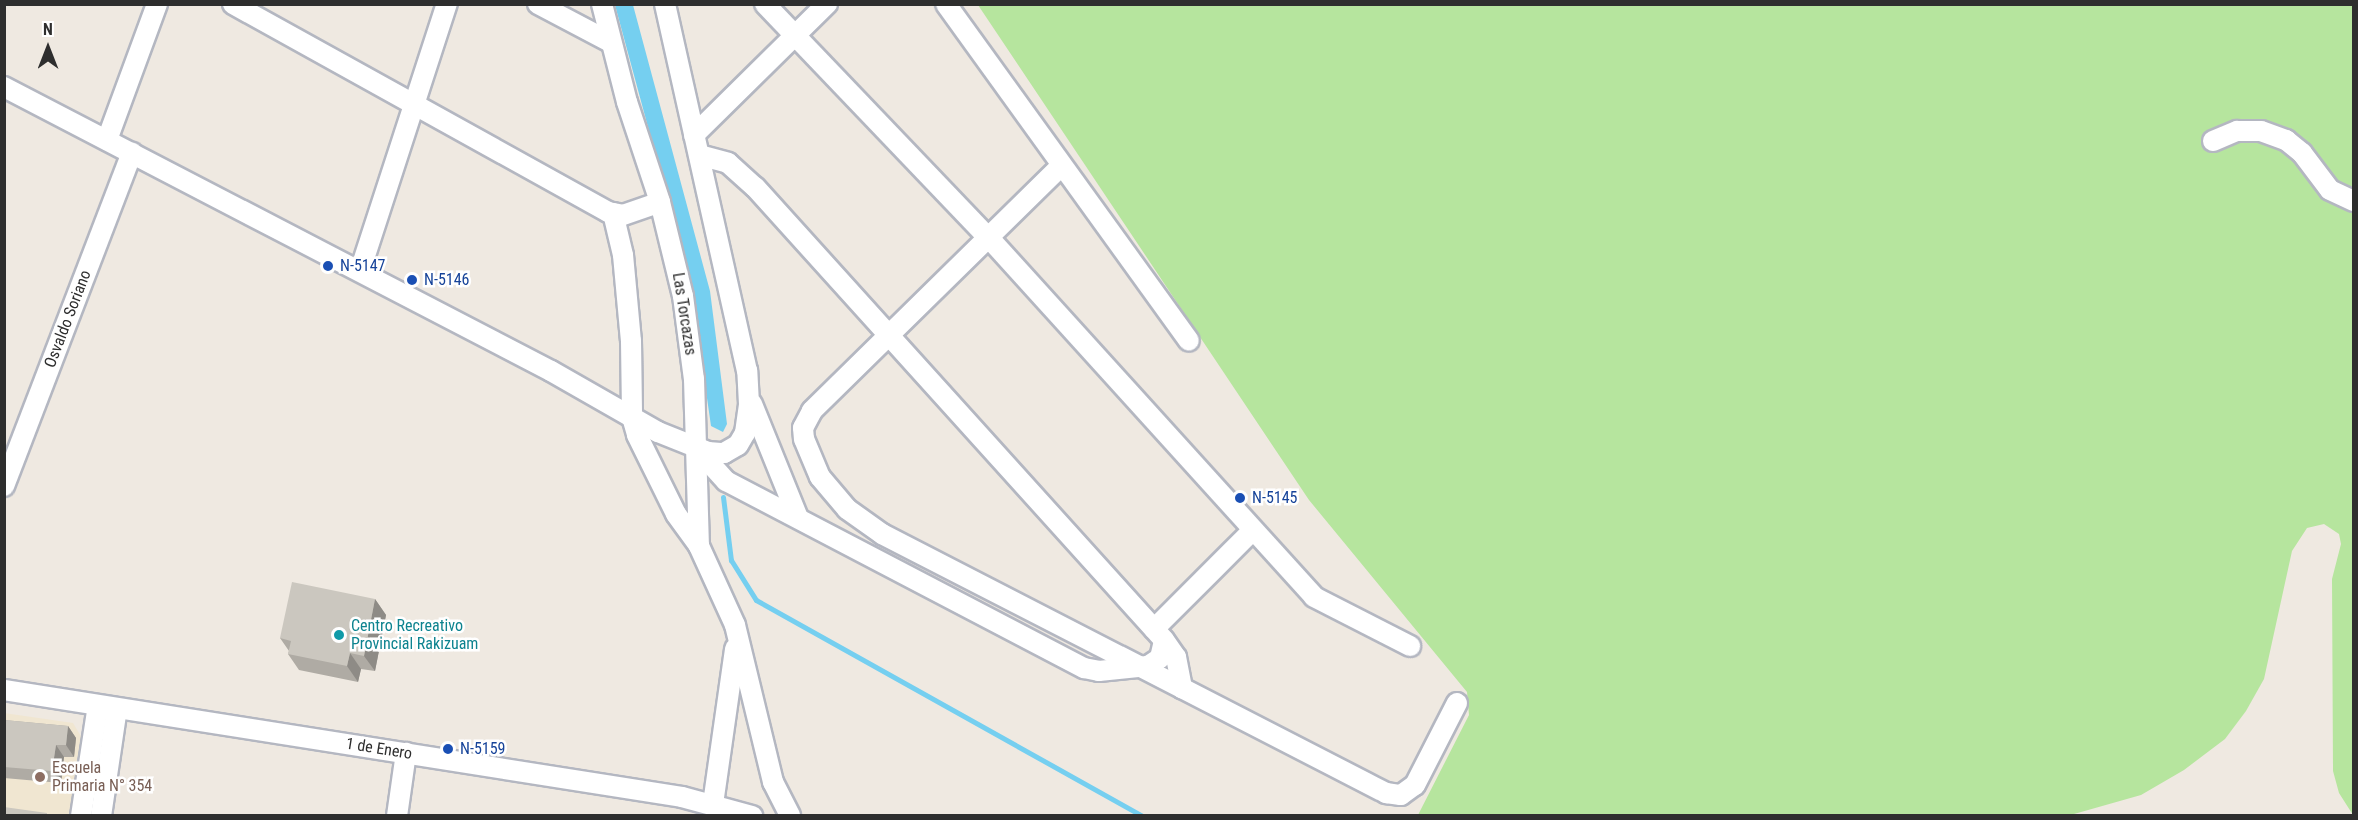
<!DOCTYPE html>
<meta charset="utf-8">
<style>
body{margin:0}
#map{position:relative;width:2358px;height:820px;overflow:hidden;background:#efe9e1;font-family:"Roboto Condensed",sans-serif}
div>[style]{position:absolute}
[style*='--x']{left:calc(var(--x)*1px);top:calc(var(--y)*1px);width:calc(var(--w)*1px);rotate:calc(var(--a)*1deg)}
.education>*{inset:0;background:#f0e6d1}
.green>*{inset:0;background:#b6e59e}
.water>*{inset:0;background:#75cff0}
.stream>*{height:5px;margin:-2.5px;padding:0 2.5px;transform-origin:2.5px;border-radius:2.5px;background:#75cff0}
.roads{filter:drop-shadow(2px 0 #b4b7c1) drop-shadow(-2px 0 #b4b7c1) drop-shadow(0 2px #b4b7c1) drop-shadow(0 -2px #b4b7c1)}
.minor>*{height:20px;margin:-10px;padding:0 10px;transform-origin:10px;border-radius:10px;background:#fff}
.wall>*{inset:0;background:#afaba4}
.shaded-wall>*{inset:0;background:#8e8b86}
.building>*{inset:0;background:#cbc7bf}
.dots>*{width:16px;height:16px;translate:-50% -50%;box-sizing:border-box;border:3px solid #fff;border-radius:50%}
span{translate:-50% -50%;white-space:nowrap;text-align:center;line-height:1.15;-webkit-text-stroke:5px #fff;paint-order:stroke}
.transit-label{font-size:16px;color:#164399}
.left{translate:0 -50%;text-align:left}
.street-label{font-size:16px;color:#2e2e2e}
.culture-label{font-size:16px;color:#0d838f}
.education-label{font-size:16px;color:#785e54}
.frame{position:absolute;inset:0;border:6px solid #2e2e2e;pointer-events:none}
.north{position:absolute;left:18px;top:18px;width:60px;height:60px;-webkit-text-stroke:4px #fff;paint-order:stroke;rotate:0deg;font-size:16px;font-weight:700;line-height:24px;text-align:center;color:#2e2e2e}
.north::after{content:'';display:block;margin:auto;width:21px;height:27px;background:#2e2e2e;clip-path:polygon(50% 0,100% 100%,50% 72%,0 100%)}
</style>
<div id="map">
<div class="education">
<i style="clip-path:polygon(4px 713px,73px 723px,82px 738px,70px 815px,5px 815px)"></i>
</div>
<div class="green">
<i style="clip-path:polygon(978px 5px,2353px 5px,2353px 815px,2339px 793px,2333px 771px,2332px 579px,2341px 544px,2339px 534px,2324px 524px,2307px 528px,2292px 551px,2264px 679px,2246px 711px,2225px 739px,2184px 770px,2141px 795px,2067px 816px,1418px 815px,1469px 715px,1467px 692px,1309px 500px)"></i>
</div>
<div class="water">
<i style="clip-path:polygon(615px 5px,633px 5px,710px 291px,727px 424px,723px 432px,711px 426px,691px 286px)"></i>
</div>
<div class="stream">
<i style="--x:723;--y:497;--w:64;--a:82.8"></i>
<i style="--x:731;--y:560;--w:47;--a:58"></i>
<i style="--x:756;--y:600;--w:443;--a:29.2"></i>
</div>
<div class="roads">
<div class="minor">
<i style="--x:233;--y:4;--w:429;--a:29"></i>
<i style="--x:608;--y:212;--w:15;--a:11"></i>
<i style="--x:623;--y:215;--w:39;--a:-19"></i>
<i style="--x:538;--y:4;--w:81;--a:27.8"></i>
<i style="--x:602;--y:4;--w:101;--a:75.7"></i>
<i style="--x:627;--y:102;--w:105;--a:71.7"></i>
<i style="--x:660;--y:202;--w:97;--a:76.3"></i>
<i style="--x:683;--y:296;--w:84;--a:82.5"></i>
<i style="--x:694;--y:379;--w:167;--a:88.3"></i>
<i style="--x:699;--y:546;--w:87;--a:65.5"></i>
<i style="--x:735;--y:625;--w:162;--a:76.4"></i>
<i style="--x:773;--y:782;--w:38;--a:63"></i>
<i style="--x:765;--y:4;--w:324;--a:46.3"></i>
<i style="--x:989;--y:238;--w:484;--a:47.8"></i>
<i style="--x:1314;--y:597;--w:108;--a:27"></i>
<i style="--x:946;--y:4;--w:415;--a:54.2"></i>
<i style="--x:4;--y:87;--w:616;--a:27.44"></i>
<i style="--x:551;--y:371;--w:123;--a:29.7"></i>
<i style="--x:658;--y:432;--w:54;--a:21.8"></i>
<i style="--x:708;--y:452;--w:16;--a:4"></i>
<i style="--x:724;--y:453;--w:16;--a:-30"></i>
<i style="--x:738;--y:445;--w:14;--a:-60"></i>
<i style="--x:745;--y:433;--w:29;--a:-82"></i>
<i style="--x:749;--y:404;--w:33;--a:-93"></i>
<i style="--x:747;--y:371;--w:376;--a:-102.6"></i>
<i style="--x:694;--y:135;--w:187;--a:-44.6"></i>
<i style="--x:107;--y:140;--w:145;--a:-69.8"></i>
<i style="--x:2213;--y:141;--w:26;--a:-23"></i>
<i style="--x:2237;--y:131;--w:24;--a:0"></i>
<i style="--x:2261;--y:131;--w:27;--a:20"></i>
<i style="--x:2286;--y:140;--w:21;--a:39"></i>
<i style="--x:2302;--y:153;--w:46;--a:52.9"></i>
<i style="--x:2330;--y:190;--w:26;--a:25"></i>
<i style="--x:699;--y:155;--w:30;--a:15"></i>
<i style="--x:728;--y:163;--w:36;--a:42"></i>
<i style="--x:755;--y:187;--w:610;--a:47.92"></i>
<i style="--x:1164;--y:640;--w:21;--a:55"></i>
<i style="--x:1176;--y:657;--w:32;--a:79"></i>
<i style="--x:1060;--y:167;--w:348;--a:135.5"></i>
<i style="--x:812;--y:411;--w:19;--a:118"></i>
<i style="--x:803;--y:428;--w:11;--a:85"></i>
<i style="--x:804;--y:439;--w:41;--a:67.2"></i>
<i style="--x:820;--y:477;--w:42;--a:49.8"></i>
<i style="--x:847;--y:509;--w:43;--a:35.5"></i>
<i style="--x:882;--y:534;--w:567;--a:27.2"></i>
<i style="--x:1386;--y:793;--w:15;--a:8"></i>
<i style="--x:1401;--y:795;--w:17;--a:-36"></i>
<i style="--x:1415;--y:785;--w:92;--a:-62.9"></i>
<i style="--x:613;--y:213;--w:43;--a:76.6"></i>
<i style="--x:623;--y:255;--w:86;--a:84.7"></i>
<i style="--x:631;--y:341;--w:76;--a:89.2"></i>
<i style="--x:632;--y:417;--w:19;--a:74"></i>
<i style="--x:637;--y:435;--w:88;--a:63.7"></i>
<i style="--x:676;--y:514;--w:39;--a:54"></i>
<i style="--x:360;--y:271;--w:281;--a:-72"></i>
<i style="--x:752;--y:404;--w:123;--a:68"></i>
<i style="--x:696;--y:448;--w:45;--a:47.7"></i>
<i style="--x:726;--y:481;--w:404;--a:27.6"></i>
<i style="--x:1084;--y:668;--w:15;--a:11"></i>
<i style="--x:1099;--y:671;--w:49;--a:-5.8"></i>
<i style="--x:1148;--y:666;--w:14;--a:-34"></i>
<i style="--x:1160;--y:658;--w:18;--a:-77"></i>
<i style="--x:4;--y:486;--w:357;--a:-69"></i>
<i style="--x:1154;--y:629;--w:140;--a:-45"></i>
<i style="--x:4;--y:690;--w:686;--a:8.97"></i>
<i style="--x:682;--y:797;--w:73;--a:15.2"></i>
<i style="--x:713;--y:804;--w:157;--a:-81.9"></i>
<i style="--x:81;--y:816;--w:112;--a:-81.3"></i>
<i style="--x:101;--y:816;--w:109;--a:-81.6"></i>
<i style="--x:397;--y:816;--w:64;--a:-81.9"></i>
</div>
</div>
<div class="wall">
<i style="clip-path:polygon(375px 599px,386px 615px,375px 671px,361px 669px,358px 682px,299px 670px,288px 654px,289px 651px,280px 638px)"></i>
<i style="clip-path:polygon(4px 720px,68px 726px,76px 738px,74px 757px,64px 757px,61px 783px,4px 778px)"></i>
</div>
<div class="shaded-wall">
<i style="clip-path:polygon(375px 599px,386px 615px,375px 671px,364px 656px)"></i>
<i style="clip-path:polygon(350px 653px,361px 669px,358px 682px,347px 666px)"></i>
<i style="clip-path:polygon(68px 726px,76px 738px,74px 757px,66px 745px)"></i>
<i style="clip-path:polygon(56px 745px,64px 757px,61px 783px,52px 771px)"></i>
</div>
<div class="building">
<i style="clip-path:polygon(292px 582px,375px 599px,364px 656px,350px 653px,347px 666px,288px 654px,291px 641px,280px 638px)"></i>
<i style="clip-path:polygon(4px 720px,68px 726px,66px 745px,56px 745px,52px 771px,4px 767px)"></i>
<i style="clip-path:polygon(4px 807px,47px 813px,47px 816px,4px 816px)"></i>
</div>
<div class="dots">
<i style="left:328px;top:266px;background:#1a4fb4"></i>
<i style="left:412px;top:280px;background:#1a4fb4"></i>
<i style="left:1240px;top:498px;background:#1a4fb4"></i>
<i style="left:339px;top:635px;background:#0f9aa8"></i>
<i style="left:448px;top:749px;background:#1a4fb4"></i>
<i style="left:40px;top:777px;background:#8d6e63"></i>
</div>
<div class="transit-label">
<span class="left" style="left:340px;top:266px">N-5147</span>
<span class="left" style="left:424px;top:280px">N-5146</span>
<span class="left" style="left:1252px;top:498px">N-5145</span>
<span class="left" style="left:460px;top:749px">N-5159</span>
</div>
<div class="street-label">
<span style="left:684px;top:314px;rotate:81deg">Las Torcazas</span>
<span style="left:68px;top:319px;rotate:-69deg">Osvaldo Soriano</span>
<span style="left:379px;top:749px;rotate:9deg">1 de Enero</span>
</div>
<div class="culture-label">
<span class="left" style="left:351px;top:635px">Centro Recreativo<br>Provincial Rakizuam</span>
</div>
<div class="education-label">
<span class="left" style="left:52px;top:777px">Escuela<br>Primaria N° 354</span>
</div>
<div class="frame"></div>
<div class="north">N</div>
</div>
